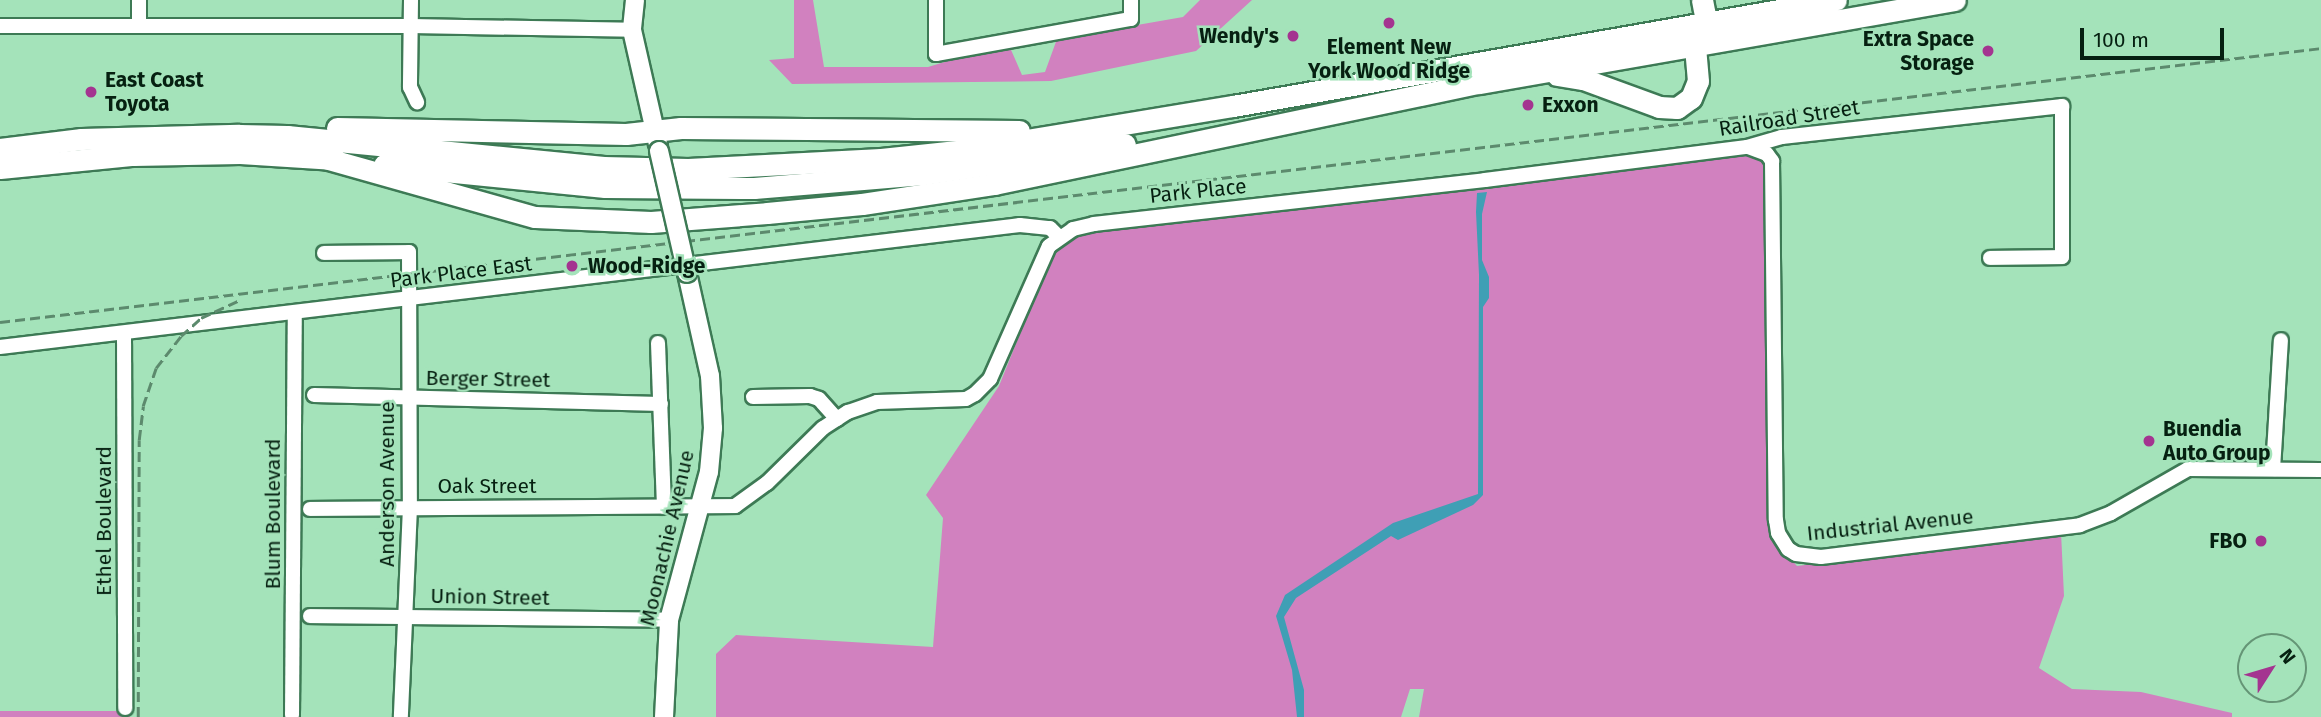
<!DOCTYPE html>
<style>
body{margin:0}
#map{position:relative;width:2321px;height:717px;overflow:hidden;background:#a4e3ba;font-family:"Fira Sans",sans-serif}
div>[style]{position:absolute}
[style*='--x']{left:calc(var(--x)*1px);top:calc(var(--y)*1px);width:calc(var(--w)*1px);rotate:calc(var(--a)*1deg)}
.green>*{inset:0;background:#d181bf}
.water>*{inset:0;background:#3f9fb5}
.roads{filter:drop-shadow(2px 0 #3d7a55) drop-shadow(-2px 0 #3d7a55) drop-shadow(0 2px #3d7a55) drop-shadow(0 -2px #3d7a55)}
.minor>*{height:14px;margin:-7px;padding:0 7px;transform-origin:7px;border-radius:7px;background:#fff}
.major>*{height:18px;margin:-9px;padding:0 9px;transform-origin:9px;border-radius:9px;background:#fff}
.highway>*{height:21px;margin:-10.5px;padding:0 10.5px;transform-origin:10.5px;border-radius:10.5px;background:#fff}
.rail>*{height:2.5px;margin-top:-1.25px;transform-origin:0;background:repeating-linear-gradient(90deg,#5c8a6d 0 10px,transparent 0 15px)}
.bridges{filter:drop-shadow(2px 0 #3d7a55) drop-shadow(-2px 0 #3d7a55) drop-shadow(0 2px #3d7a55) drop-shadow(0 -2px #3d7a55)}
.major-bridge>*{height:18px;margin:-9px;padding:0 9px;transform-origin:9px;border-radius:9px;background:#fff}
.dots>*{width:19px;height:19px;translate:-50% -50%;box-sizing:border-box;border:4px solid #a4e3ba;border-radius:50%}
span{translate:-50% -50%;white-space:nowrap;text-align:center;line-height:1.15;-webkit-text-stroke:5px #a4e3ba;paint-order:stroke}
.poi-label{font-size:21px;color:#062011;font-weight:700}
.right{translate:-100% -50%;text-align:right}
.left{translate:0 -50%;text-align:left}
.street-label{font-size:21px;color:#062011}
.north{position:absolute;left:2237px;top:633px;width:70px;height:70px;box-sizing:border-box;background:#a4e3ba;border:2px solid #659576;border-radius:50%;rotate:53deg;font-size:19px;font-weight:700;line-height:28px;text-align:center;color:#062011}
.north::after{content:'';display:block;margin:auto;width:24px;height:32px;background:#a43490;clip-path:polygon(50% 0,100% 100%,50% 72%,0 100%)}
.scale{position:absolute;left:2080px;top:28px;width:144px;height:32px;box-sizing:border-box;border:4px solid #062011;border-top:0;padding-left:9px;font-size:21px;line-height:24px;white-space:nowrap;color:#062011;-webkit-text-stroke:5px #a4e3ba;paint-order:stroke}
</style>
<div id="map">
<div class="green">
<i style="clip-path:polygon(794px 0,813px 0,824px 67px,928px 67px,1008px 43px,1022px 75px,1045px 72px,1057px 39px,1183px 17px,1200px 0,1252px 0,1196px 51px,1051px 81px,792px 84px,769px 60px,794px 58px)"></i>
<i style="clip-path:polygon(1757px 145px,1778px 180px,1771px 538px,1797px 566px,2061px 532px,2064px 596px,2039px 668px,2072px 689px,2141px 692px,2232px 713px,2232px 717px,1419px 717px,1424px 689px,1410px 689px,1401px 717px,716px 717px,716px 654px,736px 635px,933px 647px,943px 518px,926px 495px,999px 386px,1059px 237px,1073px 229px)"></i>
<i style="clip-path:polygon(0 711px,130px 711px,130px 717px,0 717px)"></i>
</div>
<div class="water">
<i style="clip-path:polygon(1487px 192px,1482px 214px,1482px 260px,1489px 277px,1489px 298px,1483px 307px,1483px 495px,1473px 505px,1398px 540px,1391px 536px,1296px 598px,1284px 617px,1304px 690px,1304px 717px,1297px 717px,1292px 670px,1276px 616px,1285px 595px,1393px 523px,1478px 494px,1479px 275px,1476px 212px,1477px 193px)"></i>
</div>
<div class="roads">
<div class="minor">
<i style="--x:139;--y:0;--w:25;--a:90"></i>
<i style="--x:411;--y:0;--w:87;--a:90.7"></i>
<i style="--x:410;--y:87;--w:17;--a:65"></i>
<i style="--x:936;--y:0;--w:54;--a:90"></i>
<i style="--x:936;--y:54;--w:198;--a:-10.2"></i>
<i style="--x:1131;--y:19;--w:19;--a:-90"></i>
<i style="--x:0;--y:26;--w:411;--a:0"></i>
<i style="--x:411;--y:26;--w:221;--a:1"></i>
<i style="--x:1748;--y:147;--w:20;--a:20"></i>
<i style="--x:1767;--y:154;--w:9;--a:54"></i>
<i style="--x:1772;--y:161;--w:359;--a:89.4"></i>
<i style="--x:1776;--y:520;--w:13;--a:81"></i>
<i style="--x:1778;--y:533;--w:19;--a:58"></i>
<i style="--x:1788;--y:549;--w:9;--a:32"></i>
<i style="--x:1796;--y:554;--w:25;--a:7"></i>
<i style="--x:1821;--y:557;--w:261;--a:-7"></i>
<i style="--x:2080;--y:525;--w:33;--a:-21"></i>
<i style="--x:2111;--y:513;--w:89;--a:-29.7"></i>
<i style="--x:2188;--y:469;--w:133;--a:0.4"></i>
<i style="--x:324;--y:253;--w:85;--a:-0.7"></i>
<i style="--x:409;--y:252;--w:255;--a:89.8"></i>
<i style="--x:410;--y:507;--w:210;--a:92.5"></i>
<i style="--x:124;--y:334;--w:374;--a:89.8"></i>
<i style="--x:658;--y:343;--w:164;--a:87.9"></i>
<i style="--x:0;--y:347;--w:1027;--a:-6.82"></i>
<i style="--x:1020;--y:225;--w:30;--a:6"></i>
<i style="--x:1050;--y:228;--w:13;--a:45"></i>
<i style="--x:314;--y:395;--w:347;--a:1.5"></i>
<i style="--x:753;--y:397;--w:57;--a:-1"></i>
<i style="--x:810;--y:396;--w:9;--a:18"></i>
<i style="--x:819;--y:399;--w:27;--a:48"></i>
<i style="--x:2273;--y:469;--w:129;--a:-86.5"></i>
<i style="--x:310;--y:509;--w:425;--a:-0.4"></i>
<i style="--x:735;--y:506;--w:39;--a:-36"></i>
<i style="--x:767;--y:483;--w:78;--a:-44.5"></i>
<i style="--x:823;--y:428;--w:30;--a:-33"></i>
<i style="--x:848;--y:412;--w:31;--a:-19"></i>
<i style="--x:877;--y:402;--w:89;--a:-1.9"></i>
<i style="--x:966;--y:399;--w:10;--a:-29"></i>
<i style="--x:975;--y:394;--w:21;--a:-45"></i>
<i style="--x:990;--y:379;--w:145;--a:-66.1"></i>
<i style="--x:1049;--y:246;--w:29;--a:-35"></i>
<i style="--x:1073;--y:229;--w:22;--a:-13"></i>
<i style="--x:1094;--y:224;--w:393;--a:-6.4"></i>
<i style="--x:1485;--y:180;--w:264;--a:-7.2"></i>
<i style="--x:1747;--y:147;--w:36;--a:-16"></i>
<i style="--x:1782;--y:137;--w:282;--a:-6.3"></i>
<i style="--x:2062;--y:106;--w:151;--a:90"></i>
<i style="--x:2062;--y:257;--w:72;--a:179.2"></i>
<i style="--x:310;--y:616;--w:359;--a:0.6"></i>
<i style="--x:292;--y:715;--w:402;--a:-89.6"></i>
</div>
<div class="major">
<i style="--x:635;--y:0;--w:30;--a:96"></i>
<i style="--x:632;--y:30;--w:117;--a:77.2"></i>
<i style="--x:664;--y:717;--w:97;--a:-87"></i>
<i style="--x:669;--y:620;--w:153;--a:-74.9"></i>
<i style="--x:709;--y:472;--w:44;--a:-84.8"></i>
<i style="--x:713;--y:428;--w:52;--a:-93.3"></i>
<i style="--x:710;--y:376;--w:106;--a:-102.6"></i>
</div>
<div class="highway">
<i style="--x:1702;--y:0;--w:37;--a:79"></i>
<i style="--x:1557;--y:75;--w:26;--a:9"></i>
<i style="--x:1583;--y:79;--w:81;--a:20.2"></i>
<i style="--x:1659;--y:107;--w:18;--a:3"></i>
<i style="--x:1677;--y:108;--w:17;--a:-36"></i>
<i style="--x:1691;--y:98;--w:18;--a:-68"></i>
<i style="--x:1698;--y:81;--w:36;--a:-95"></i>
<i style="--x:1695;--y:45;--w:13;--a:-119"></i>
<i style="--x:337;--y:128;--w:289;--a:1.2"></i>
<i style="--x:626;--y:134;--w:55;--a:-6.2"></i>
<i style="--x:681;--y:128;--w:338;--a:0.5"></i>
<i style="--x:0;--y:149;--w:82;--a:-7"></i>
<i style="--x:81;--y:139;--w:158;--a:-1.5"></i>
<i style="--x:239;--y:135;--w:48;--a:1.2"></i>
<i style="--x:287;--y:136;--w:318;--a:5.6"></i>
<i style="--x:603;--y:167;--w:85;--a:1.3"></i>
<i style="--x:688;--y:169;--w:193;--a:-3"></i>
<i style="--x:881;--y:159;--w:86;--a:-6"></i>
<i style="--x:967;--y:150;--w:270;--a:-9.4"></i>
<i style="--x:1233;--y:106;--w:612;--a:-9.97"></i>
<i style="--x:321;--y:157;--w:222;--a:15.7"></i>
<i style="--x:535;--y:217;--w:116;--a:2.5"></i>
<i style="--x:651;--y:222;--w:116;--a:-4.4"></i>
<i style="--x:767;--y:213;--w:95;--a:-5.4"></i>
<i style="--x:862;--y:204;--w:134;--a:-8.6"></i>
<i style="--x:994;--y:184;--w:495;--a:-11.8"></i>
<i style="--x:1479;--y:83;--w:483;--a:-9.9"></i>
<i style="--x:384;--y:165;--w:222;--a:5.7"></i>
<i style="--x:605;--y:187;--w:149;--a:0.4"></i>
<i style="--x:754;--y:188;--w:170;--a:-4.7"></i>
<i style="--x:923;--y:174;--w:204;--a:-8.4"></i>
<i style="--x:0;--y:168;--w:134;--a:-5.6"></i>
<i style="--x:133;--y:155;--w:107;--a:-1.1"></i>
<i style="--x:240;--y:153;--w:95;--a:3.6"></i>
</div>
</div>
<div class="rail">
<i style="--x:0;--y:322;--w:2337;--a:-6.73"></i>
<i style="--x:138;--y:717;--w:277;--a:-89.8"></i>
<i style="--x:139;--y:440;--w:34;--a:-83"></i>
<i style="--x:143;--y:406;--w:40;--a:-71.1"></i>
<i style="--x:156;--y:368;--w:41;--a:-52"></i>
<i style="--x:181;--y:336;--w:27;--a:-42"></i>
<i style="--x:201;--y:318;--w:43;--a:-24.8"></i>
</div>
<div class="bridges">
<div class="major-bridge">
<i style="--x:659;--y:151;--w:125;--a:77.1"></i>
</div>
</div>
<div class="dots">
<i style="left:1389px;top:23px;background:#a43490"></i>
<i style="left:1293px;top:36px;background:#a43490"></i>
<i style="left:1988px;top:51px;background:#a43490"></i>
<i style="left:91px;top:92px;background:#a43490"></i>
<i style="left:1528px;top:105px;background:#a43490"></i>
<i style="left:572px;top:266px;background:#a43490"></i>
<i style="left:2149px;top:441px;background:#a43490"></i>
<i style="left:2261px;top:541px;background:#a43490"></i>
</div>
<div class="poi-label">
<span class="right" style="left:1279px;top:36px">Wendy's</span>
<span class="right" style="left:1974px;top:51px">Extra Space<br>Storage</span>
<span style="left:1389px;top:59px">Element New<br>York Wood Ridge</span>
<span class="left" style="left:105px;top:92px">East Coast<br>Toyota</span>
<span class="left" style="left:1542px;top:105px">Exxon</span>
<span class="left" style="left:588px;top:266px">Wood-Ridge</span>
<span class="left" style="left:2163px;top:441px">Buendia<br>Auto Group</span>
<span class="right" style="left:2247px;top:541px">FBO</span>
</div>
<div class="street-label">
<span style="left:1789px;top:118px;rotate:-9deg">Railroad Street</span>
<span style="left:1198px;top:191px;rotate:-6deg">Park Place</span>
<span style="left:461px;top:272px;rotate:-7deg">Park Place East</span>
<span style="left:488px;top:379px;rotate:1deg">Berger Street</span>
<span style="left:387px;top:484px;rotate:-90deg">Anderson Avenue</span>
<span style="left:487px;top:486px">Oak Street</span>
<span style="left:273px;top:514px;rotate:-90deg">Blum Boulevard</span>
<span style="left:104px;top:521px;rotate:-90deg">Ethel Boulevard</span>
<span style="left:1890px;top:525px;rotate:-6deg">Industrial Avenue</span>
<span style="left:667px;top:538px;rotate:-77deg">Moonachie Avenue</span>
<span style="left:490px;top:597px;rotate:1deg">Union Street</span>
</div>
<div class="north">N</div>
<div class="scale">100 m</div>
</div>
